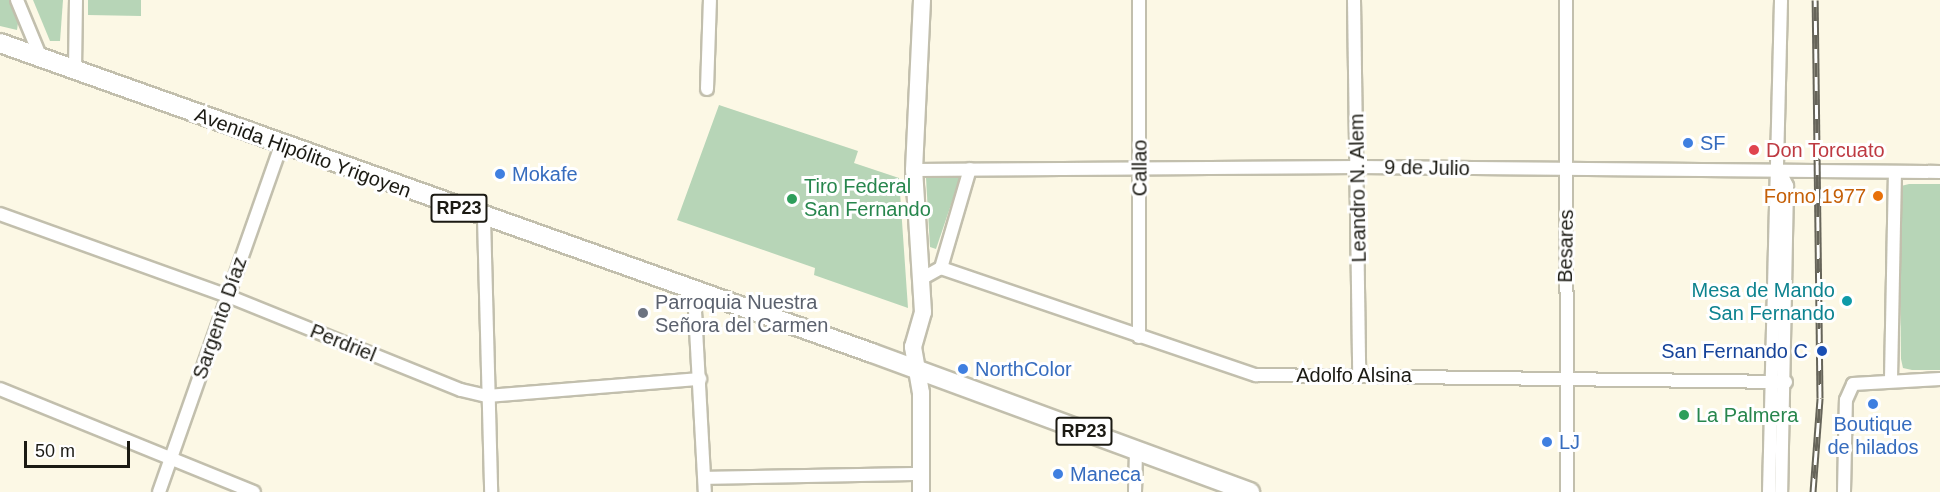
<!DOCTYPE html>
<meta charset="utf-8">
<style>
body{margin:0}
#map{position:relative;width:1940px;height:492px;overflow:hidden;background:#fcf8e5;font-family:Helvetica,sans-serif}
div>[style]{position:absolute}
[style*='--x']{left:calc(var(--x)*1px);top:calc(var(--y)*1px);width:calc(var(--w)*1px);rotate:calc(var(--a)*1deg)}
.green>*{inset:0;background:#b7d5b7}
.roads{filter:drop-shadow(2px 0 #c2bfad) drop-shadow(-2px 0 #c2bfad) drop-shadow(0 2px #c2bfad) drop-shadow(0 -2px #c2bfad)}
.street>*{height:12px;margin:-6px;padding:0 6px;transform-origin:6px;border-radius:6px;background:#fff}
.secondary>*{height:16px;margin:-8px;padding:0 8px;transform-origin:8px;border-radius:8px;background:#fff}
.primary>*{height:18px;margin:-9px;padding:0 9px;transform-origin:9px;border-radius:9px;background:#fff}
.rail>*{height:7px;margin-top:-3.5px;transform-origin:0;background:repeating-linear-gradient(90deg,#fff 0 14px,#666459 0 28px);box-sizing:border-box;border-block:2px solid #666459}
.dots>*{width:16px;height:16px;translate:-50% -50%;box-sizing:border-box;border:3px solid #fff;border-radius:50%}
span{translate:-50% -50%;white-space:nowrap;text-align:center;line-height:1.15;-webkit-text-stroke:6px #fff;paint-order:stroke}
.shield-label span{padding:2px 4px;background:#fff;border:2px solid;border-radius:4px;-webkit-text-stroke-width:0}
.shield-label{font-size:18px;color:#1b1a13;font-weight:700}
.shop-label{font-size:20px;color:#366cbe}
.left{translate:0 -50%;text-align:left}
.health-label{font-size:20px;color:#be3a42}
.street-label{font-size:20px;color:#1b1a13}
.leisure-label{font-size:20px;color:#27864d}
.food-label{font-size:20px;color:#c56008}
.right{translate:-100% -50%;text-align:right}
.culture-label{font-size:20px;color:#0d838f}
.worship-label{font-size:20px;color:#5b616d}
.transit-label{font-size:20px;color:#164399}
.scale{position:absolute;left:24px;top:441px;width:106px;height:27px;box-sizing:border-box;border:3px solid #1b1a13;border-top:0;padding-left:8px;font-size:18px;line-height:21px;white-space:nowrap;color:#1b1a13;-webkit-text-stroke:4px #fff;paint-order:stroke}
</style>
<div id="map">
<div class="green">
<i style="clip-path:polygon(0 0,9px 0,18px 23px,17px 30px,0 26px)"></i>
<i style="clip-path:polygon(33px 0,63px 0,60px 41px,50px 41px)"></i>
<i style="clip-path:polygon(88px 0,141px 0,141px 16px,88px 15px)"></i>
<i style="clip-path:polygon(719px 105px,858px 151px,854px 163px,899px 178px,908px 308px,814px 275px,815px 268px,677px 220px)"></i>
<i style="clip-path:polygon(931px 174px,960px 178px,936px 249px,930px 247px,926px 178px)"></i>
<i style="clip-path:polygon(1909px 184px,1940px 184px,1940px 370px,1912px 370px,1903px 368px,1901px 359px,1899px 195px,1901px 186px)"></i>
</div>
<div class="roads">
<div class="street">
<i style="--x:17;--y:0;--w:63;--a:67.5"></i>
<i style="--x:1139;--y:0;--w:337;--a:90"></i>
<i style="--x:1354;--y:0;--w:376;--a:89.2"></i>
<i style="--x:1566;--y:0;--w:492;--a:89.9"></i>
<i style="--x:75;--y:70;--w:70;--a:-89.2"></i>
<i style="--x:707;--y:89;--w:89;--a:-88.1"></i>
<i style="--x:914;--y:170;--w:444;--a:-0.4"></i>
<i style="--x:1358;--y:167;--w:582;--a:0.49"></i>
<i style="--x:1779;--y:170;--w:18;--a:63"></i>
<i style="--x:1787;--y:186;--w:306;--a:91.1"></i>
<i style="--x:0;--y:214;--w:242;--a:19.8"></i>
<i style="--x:228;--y:296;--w:251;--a:22"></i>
<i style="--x:461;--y:390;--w:27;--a:13"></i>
<i style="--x:487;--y:396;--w:214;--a:-4.6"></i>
<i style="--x:484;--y:218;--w:274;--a:88.5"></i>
<i style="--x:941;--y:268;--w:333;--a:18.8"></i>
<i style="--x:1256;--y:375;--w:530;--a:0.76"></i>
<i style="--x:921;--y:279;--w:23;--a:-29"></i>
<i style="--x:941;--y:268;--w:103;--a:-73.7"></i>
<i style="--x:694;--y:292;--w:200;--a:86.9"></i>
<i style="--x:1891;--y:379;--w:207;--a:-88.9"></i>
<i style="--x:0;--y:389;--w:274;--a:22.1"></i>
<i style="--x:705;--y:478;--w:216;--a:-1.1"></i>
<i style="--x:159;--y:492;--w:368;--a:-70.6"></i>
<i style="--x:1135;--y:492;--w:42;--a:-88.6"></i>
<i style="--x:1769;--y:492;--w:492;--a:-88.6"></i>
<i style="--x:1844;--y:492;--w:92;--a:-88.8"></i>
<i style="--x:1846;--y:400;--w:17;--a:-66"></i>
<i style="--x:1853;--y:384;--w:87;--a:-3.3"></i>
</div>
<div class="secondary">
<i style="--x:921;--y:492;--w:99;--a:-90"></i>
<i style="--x:921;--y:393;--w:47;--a:-99.9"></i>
<i style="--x:913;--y:347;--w:36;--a:-74"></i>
<i style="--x:923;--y:312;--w:142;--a:-93.6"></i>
<i style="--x:914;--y:170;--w:170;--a:-87.3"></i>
</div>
<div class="primary">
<i style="--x:0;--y:43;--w:925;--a:19.57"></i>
<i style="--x:872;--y:353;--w:403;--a:20.2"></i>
</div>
</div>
<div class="rail">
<i style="--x:1813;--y:492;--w:94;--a:-85.7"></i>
<i style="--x:1820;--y:398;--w:398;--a:-90.7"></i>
</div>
<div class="dots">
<i style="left:1688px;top:143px;background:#3f7fe0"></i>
<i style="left:1754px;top:150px;background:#e0444e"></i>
<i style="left:500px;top:174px;background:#3f7fe0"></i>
<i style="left:1878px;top:196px;background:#e8710a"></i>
<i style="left:792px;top:199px;background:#2e9e5b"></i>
<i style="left:1847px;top:301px;background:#0f9aa8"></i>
<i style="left:643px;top:313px;background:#6b7280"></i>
<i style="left:1822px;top:351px;background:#1a4fb4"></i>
<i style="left:963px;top:369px;background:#3f7fe0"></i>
<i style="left:1873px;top:404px;background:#3f7fe0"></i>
<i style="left:1684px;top:415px;background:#2e9e5b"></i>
<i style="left:1547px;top:442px;background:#3f7fe0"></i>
<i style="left:1058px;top:474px;background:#3f7fe0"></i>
</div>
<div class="shield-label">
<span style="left:459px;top:208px">RP23</span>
<span style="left:1084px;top:431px">RP23</span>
</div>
<div class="shop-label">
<span class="left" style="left:1700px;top:143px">SF</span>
<span class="left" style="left:512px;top:174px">Mokafe</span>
<span class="left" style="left:975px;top:369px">NorthColor</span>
<span style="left:1873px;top:436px">Boutique<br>de hilados</span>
<span class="left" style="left:1559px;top:442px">LJ</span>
<span class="left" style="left:1070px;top:474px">Maneca</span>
</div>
<div class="health-label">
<span class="left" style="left:1766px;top:150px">Don Torcuato</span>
</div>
<div class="street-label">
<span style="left:303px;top:153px;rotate:20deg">Avenida Hipólito Yrigoyen</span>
<span style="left:1140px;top:168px;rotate:-90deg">Callao</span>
<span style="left:1427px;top:168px;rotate:1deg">9 de Julio</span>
<span style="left:1358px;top:188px;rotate:-91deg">Leandro N. Alem</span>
<span style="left:1566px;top:246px;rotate:-89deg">Besares</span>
<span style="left:220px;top:318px;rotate:-71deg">Sargento Díaz</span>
<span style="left:343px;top:343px;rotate:22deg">Perdriel</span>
<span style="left:1354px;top:375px">Adolfo Alsina</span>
</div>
<div class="leisure-label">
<span class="left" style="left:804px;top:198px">Tiro Federal<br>San Fernando</span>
<span class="left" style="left:1696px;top:415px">La Palmera</span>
</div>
<div class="food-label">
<span class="right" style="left:1866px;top:196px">Forno 1977</span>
</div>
<div class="culture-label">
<span class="right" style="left:1835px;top:302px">Mesa de Mando<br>San Fernando</span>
</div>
<div class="worship-label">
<span class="left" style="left:655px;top:314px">Parroquia Nuestra<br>Señora del Carmen</span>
</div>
<div class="transit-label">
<span class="right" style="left:1808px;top:351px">San Fernando C</span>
</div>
<div class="scale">50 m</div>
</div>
